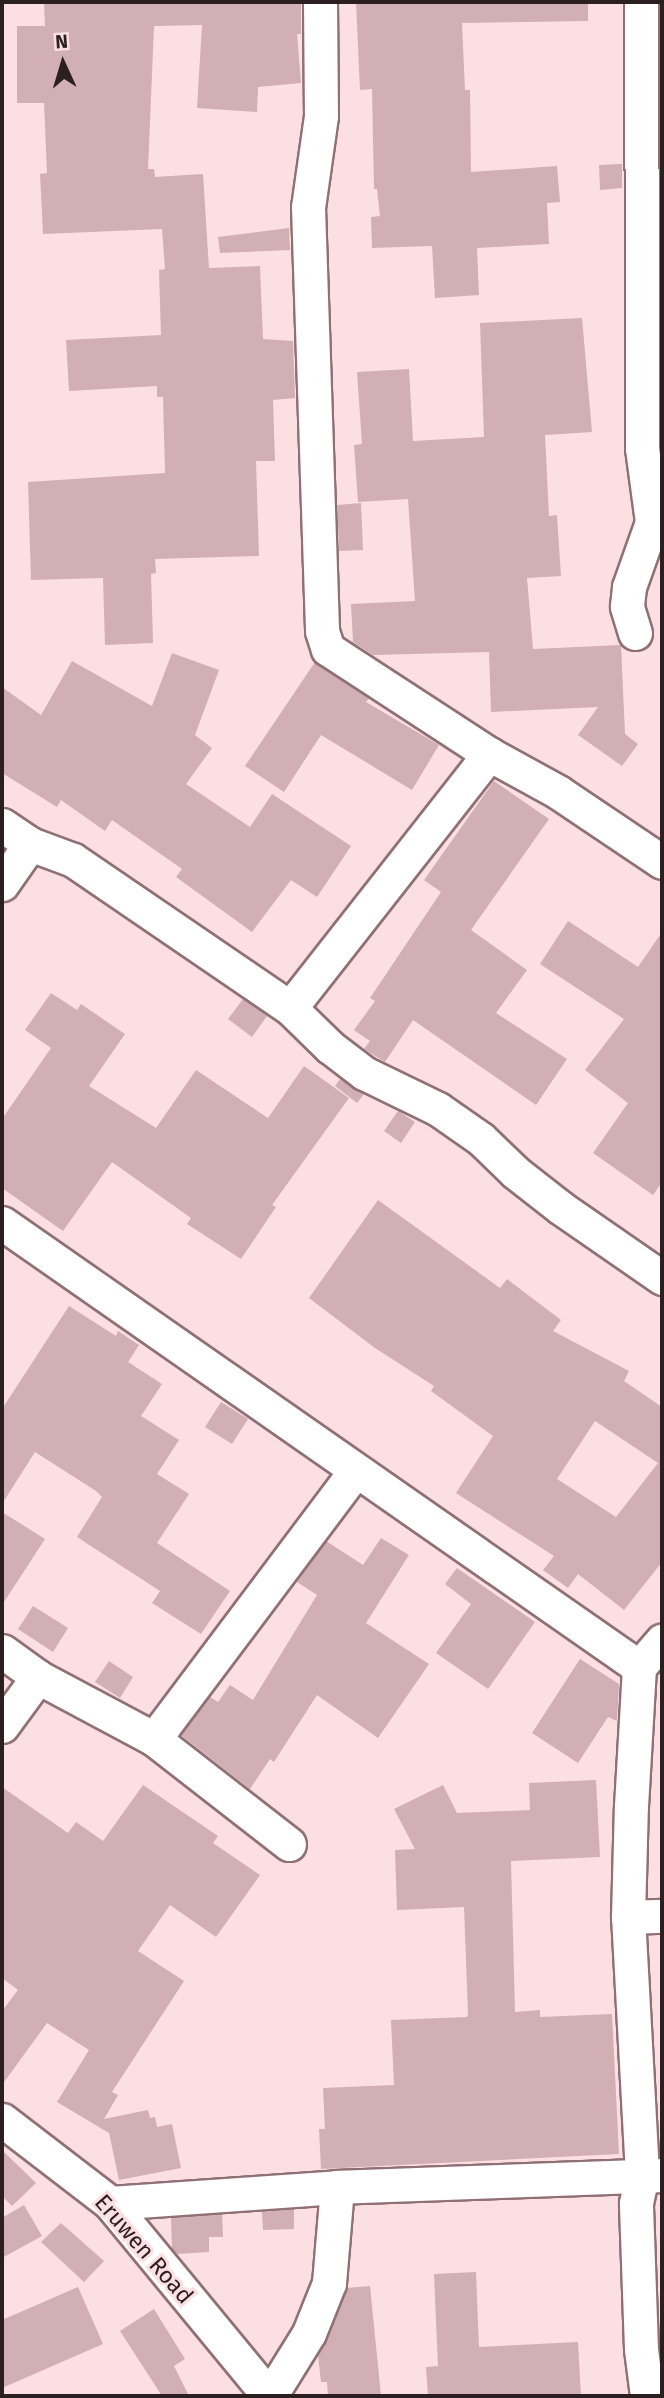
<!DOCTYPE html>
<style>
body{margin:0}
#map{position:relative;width:664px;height:2398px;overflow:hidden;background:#fcdfe3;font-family:"Fira Sans",sans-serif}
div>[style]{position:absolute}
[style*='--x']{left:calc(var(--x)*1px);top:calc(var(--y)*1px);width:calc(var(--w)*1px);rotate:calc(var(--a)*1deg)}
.building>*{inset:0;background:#d1afb4}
.roads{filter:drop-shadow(2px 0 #907075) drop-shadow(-2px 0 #907075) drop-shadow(0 2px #907075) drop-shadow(0 -2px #907075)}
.minor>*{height:33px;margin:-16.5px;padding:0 16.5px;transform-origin:16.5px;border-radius:16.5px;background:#fff}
span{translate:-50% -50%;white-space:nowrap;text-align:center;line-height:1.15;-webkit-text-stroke:6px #fcdfe3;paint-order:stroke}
.street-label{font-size:23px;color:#2c1f21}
.frame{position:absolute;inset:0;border:4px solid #2c1f21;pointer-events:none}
.north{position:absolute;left:28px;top:28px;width:70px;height:70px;-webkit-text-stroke:5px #fcdfe3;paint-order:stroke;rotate:356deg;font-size:19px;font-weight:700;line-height:28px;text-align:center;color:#2c1f21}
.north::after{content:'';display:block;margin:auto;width:24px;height:32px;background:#2c1f21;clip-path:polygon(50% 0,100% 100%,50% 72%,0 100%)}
</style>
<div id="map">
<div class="building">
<i style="clip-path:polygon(44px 2px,301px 2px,301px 34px,297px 34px,301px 83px,258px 87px,257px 112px,197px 108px,202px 25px,154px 26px,148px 169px,154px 169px,155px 177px,203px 174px,209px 268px,260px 266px,263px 339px,293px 341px,295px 398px,273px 400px,275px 461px,256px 461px,259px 556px,155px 559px,156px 573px,151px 574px,153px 643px,105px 645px,103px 578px,31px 580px,28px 482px,165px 473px,163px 397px,157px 397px,157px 386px,69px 391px,66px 340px,161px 335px,159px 270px,165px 269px,162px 229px,43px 234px,40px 174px,47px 173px,44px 103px,17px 103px,17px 26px,45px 26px)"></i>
<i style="clip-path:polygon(356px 2px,588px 2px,588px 21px,462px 23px,465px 90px,470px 90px,471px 172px,557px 166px,560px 202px,547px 203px,549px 244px,477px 248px,479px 295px,435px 298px,432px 246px,372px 248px,371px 217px,380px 216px,377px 189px,374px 189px,372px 89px,360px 90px)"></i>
<i style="clip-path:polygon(622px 164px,622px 188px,600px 190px,599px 165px)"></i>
<i style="clip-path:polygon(289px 228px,290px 250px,220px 253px,218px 237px)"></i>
<i style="clip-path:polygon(582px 318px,592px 432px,545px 435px,549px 516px,557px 515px,561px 576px,527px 578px,533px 649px,621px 645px,625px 734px,638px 744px,622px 766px,578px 735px,598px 707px,491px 712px,489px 652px,373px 655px,353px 642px,351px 604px,415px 601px,408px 499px,358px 502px,354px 445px,362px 444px,357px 372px,409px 369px,413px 441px,484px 437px,480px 323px)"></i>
<i style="clip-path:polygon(361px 503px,363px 550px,339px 551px,337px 505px)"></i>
<i style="clip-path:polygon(172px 653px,219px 670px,195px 735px,212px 748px,186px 784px,250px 827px,272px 794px,351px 846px,317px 897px,291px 880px,252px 932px,176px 877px,182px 869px,112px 820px,105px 831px,61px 800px,57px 807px,2px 773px,2px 687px,41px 715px,72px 661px,152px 706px)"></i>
<i style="clip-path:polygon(315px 662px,369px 698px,366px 702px,439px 745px,412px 790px,321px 735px,284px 792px,245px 766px)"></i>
<i style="clip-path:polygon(494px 781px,549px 819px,471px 930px,527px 970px,496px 1013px,567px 1059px,536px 1105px,413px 1020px,385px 1062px,364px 1049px,370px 1041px,354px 1030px,375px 1001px,370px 998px,441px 892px,424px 880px)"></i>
<i style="clip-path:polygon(568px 921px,638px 967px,662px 932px,662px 1182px,653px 1195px,593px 1153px,628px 1103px,585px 1070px,624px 1019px,540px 964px)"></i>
<i style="clip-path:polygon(51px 993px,77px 1010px,81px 1004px,125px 1034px,89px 1086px,156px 1128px,196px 1070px,268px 1118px,304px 1066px,349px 1098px,272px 1205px,276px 1207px,241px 1259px,187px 1224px,191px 1218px,112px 1162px,63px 1231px,2px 1188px,2px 1119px,51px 1048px,25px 1030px)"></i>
<i style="clip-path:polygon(243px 999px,267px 1016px,252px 1037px,228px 1019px)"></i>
<i style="clip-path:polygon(340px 1079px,364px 1094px,357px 1103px,335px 1086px)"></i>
<i style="clip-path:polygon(398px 1111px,415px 1122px,401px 1143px,384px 1131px)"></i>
<i style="clip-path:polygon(evenodd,378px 1200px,500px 1288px,507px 1279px,561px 1320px,553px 1331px,629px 1371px,624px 1381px,662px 1407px,662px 1562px,624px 1610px,578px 1574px,568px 1588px,543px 1570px,554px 1556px,456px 1493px,493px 1436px,431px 1391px,434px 1386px,375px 1348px,309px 1298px,378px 1200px,595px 1421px,658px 1463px,616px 1517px,557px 1479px,595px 1421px)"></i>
<i style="clip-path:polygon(69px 1306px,116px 1336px,118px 1331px,139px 1345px,128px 1362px,162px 1384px,141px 1416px,179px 1440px,157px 1474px,189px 1494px,157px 1543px,230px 1591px,201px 1634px,152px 1603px,160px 1591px,77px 1537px,102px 1497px,96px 1491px,35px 1452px,2px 1504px,2px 1409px)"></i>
<i style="clip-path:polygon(221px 1402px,248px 1419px,232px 1444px,205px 1427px)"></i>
<i style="clip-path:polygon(2px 1512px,45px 1539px,2px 1605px)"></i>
<i style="clip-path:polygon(381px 1538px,409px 1555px,366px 1623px,429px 1664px,378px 1738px,317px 1695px,274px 1762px,270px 1759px,250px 1789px,181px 1735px,210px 1697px,218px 1702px,230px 1685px,253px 1700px,317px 1595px,297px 1582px,326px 1541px,363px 1565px)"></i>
<i style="clip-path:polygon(457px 1568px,535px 1622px,488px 1689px,436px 1653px,471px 1604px,445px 1584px)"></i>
<i style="clip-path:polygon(33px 1606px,68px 1628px,53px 1652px,18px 1629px)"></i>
<i style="clip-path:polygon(580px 1659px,619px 1684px,617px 1721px,608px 1717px,578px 1763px,532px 1733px)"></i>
<i style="clip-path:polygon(109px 1661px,133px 1677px,120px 1698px,95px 1682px)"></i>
<i style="clip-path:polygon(596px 1780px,600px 1857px,511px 1861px,515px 2012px,540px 2010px,540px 2017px,612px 2014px,619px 2154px,321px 2169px,319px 2129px,325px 2129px,323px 2088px,394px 2085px,391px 2020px,467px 2017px,468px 2014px,464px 1907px,397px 1910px,395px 1850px,415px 1849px,394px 1809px,443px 1785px,457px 1813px,530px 1810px,529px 1783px)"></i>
<i style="clip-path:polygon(143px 1785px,218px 1836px,213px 1843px,260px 1875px,216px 1937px,170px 1905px,138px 1951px,184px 1981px,112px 2092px,118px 2095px,104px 2119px,148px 2110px,150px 2118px,155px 2117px,157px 2127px,172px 2124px,181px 2168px,119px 2180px,109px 2133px,57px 2102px,89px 2050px,47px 2023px,2px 2085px,2px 2011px,18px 1990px,2px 1978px,2px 1787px,68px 1833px,76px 1822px,103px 1841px)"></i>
<i style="clip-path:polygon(2px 2150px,36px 2183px,12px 2206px,2px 2196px)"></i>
<i style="clip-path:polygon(24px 2205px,42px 2236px,2px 2258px,2px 2218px)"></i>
<i style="clip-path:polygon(294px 2209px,294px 2229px,263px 2230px,262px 2212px)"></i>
<i style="clip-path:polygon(222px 2214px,223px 2237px,209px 2237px,209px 2252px,177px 2254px,172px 2249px,171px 2218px)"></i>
<i style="clip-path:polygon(61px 2223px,104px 2261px,84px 2282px,41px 2242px)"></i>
<i style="clip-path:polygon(476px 2272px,479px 2347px,578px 2342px,581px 2396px,428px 2396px,426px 2367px,438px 2366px,434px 2274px)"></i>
<i style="clip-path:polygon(370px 2286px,381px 2396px,328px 2396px,327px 2382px,321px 2382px,318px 2355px,347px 2288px)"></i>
<i style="clip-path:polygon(78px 2287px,103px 2344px,2px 2388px,2px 2320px)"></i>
<i style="clip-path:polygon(154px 2309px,185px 2359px,174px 2366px,189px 2396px,162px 2396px,120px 2331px)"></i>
</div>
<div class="roads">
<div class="minor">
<i style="--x:320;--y:2;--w:114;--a:89.5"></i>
<i style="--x:321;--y:116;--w:92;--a:98.1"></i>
<i style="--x:308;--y:207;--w:424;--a:88.1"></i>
<i style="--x:322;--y:631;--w:19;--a:72"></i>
<i style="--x:328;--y:649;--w:192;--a:33.1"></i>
<i style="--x:489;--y:754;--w:79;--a:28.8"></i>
<i style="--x:558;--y:792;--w:125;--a:33.9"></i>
<i style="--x:635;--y:633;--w:28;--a:-107"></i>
<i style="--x:627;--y:606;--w:19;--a:-84"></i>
<i style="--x:629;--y:587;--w:69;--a:-70.5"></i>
<i style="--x:652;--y:522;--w:75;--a:-97.7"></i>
<i style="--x:642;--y:448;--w:446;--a:-90.1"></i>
<i style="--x:2;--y:825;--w:34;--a:34"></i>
<i style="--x:30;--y:844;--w:46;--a:20.4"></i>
<i style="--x:73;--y:860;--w:263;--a:34.3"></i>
<i style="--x:290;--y:1008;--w:56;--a:44.3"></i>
<i style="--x:330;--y:1047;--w:43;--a:37.4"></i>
<i style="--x:364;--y:1073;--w:82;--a:25.9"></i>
<i style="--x:438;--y:1109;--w:52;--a:34.9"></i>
<i style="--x:481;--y:1139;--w:47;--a:44.1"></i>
<i style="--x:515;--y:1172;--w:58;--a:38"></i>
<i style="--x:561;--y:1208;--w:123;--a:34.7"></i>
<i style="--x:2;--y:884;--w:49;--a:-55"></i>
<i style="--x:290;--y:1008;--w:323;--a:-51.9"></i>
<i style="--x:2;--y:1223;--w:776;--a:34.88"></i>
<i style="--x:2;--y:1651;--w:44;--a:35.8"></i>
<i style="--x:38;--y:1677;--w:132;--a:28.1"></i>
<i style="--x:154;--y:1739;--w:171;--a:37.9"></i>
<i style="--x:2;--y:1726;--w:61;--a:-53.7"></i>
<i style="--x:154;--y:1739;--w:335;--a:-53.1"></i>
<i style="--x:628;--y:1917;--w:34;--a:-2"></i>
<i style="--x:2;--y:2120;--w:136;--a:37.5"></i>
<i style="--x:110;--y:2203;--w:250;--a:50.5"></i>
<i style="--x:110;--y:2203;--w:228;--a:-4"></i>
<i style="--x:337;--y:2187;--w:325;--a:-2.1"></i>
<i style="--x:270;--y:2396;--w:74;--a:-58.2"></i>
<i style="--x:309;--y:2333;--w:54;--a:-68.2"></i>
<i style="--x:329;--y:2283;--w:96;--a:-85.2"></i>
<i style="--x:647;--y:2396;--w:47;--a:-97.3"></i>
<i style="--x:641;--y:2349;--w:146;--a:-92"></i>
<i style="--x:636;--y:2203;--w:30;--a:-78"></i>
<i style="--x:642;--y:2174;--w:257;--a:-93.1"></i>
<i style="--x:628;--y:1917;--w:111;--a:-88.5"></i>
<i style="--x:631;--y:1806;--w:139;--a:-86.7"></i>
<i style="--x:639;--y:1667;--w:35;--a:-49"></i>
</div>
</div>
<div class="street-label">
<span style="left:144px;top:2249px;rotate:49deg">Eruwen Road</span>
</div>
<div class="frame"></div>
<div class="north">N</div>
</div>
